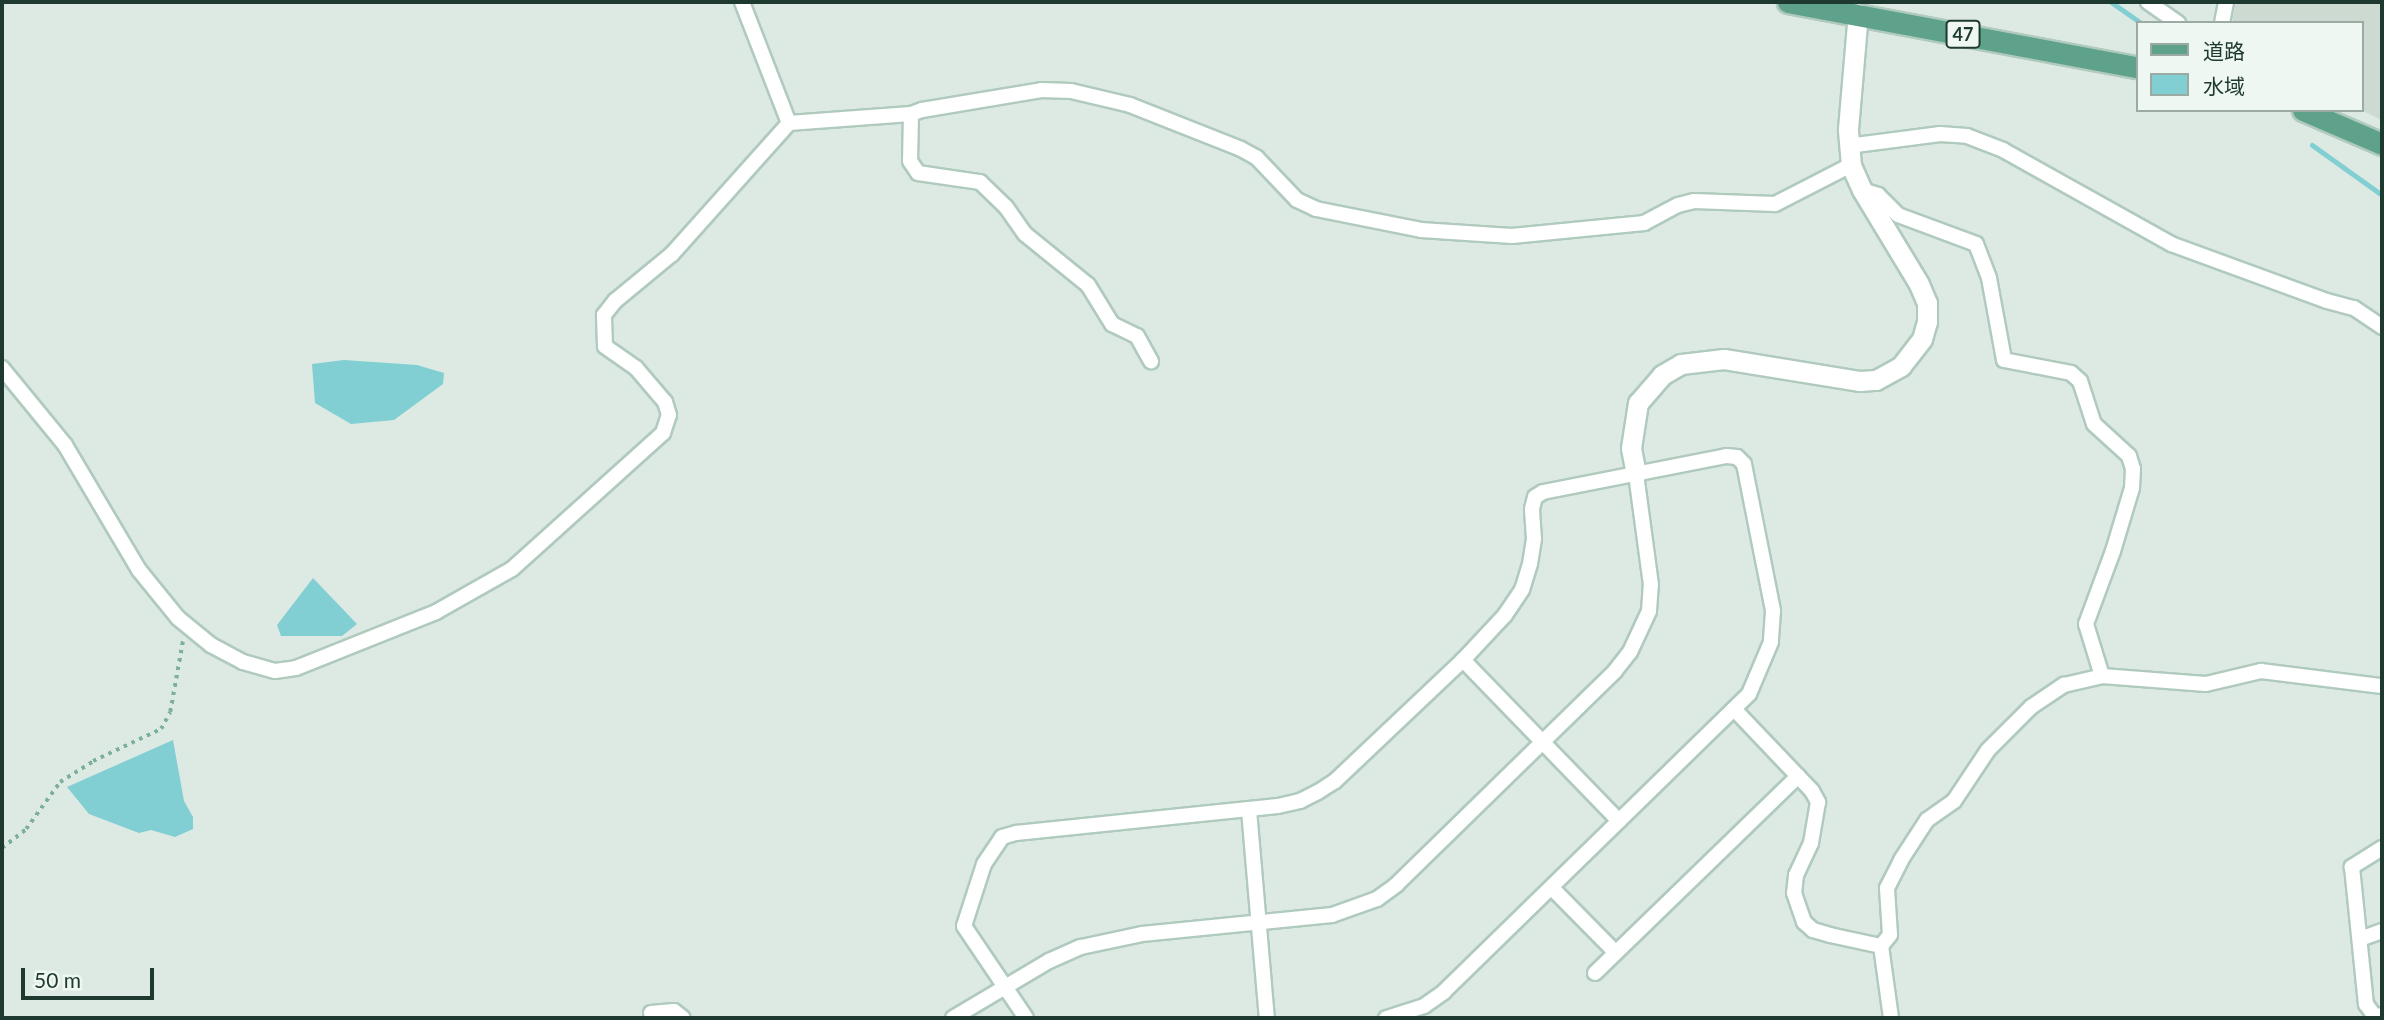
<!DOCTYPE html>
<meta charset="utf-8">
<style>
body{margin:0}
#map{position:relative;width:2384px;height:1020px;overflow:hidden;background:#ddeae3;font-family:Lato,"Noto Sans JP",sans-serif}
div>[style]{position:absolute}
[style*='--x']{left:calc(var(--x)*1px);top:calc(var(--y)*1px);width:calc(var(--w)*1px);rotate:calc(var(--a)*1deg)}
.built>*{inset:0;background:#ccdad2}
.water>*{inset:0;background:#81ced3}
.stream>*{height:5px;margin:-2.5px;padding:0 2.5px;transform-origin:2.5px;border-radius:2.5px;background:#81ced3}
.path>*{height:3.5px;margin-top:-1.75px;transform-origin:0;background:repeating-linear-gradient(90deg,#7cb09b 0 3.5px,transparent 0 8.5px)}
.roads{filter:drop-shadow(2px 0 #b0cabe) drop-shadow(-2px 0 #b0cabe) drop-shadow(0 2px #b0cabe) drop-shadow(0 -2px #b0cabe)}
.street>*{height:14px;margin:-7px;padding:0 7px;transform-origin:7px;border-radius:7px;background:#fff}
.secondary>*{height:19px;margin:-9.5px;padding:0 9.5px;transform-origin:9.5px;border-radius:9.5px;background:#fff}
.primary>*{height:21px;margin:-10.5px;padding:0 10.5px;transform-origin:10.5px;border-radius:10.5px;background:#5fa28b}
span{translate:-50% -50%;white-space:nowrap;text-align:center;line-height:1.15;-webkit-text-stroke:5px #eef7f1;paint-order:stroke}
.shield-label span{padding:2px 5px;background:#eef7f1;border:2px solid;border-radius:5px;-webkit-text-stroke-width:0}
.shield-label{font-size:18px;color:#1e3a30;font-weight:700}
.frame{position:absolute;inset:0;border:4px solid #1e3a30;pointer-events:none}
.legend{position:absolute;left:2136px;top:21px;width:228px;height:91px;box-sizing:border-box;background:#eef7f1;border:2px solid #9baba4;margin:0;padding:9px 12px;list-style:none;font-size:21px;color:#1e3a30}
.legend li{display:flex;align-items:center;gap:14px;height:35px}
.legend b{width:35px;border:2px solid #9baba4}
.scale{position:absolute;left:21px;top:968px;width:133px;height:32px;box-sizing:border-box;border:4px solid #1e3a30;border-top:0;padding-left:9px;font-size:21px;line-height:24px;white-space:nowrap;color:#1e3a30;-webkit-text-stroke:5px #eef7f1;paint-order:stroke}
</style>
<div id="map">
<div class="built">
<i style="clip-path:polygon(2236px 2px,2382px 2px,2382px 120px,2361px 110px,2361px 23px,2232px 23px)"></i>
</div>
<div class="water">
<i style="clip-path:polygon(344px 360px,417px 365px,444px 373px,443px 384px,394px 420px,351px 424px,315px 403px,312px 364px)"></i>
<i style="clip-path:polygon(313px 578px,357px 624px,342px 636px,281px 636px,277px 625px)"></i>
<i style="clip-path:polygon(173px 740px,184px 801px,193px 817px,193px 829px,175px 837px,151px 830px,139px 833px,89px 814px,67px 787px)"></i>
</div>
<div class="stream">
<i style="--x:2111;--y:2;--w:37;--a:35"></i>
<i style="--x:2312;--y:145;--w:86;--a:35.5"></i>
</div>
<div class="path">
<i style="--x:2;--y:848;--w:31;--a:-38"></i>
<i style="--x:26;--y:829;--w:58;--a:-54.1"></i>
<i style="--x:60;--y:782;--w:39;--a:-32"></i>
<i style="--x:93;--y:761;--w:75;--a:-25.2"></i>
<i style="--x:161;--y:729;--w:19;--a:-62"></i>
<i style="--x:170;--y:712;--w:73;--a:-79.8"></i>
</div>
<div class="roads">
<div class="street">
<i style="--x:742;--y:2;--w:130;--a:68.8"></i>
<i style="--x:2148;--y:2;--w:37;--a:35"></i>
<i style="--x:2222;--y:23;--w:21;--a:-79"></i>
<i style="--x:911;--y:114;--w:47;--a:91.2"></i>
<i style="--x:910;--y:161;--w:14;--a:56"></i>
<i style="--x:918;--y:173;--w:63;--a:8.3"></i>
<i style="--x:980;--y:182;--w:36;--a:44"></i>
<i style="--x:1006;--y:207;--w:33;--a:55"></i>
<i style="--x:1025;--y:234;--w:81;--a:39"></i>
<i style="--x:1088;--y:285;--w:46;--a:58.4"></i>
<i style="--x:1112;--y:324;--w:28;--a:26"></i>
<i style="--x:1137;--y:336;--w:29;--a:61"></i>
<i style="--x:1848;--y:146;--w:93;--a:-7.4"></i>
<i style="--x:1940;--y:134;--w:27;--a:4"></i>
<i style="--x:1967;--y:136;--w:39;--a:21"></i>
<i style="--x:2003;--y:150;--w:193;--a:29.2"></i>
<i style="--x:2171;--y:244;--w:166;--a:20.1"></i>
<i style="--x:2327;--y:301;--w:28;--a:15"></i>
<i style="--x:2354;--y:308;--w:34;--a:34"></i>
<i style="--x:1862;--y:190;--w:17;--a:17"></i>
<i style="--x:1878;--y:195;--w:28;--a:45"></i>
<i style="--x:1898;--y:215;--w:83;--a:20.4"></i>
<i style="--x:1976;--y:244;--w:36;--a:69"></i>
<i style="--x:1989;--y:278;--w:83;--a:79.6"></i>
<i style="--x:2004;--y:360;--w:68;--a:11"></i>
<i style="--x:2071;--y:373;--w:12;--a:42"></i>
<i style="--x:2080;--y:381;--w:45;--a:72"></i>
<i style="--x:2094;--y:424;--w:47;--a:42.4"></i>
<i style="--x:2129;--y:456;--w:14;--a:73"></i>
<i style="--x:2133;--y:469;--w:19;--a:93"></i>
<i style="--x:2132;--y:488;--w:66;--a:106.8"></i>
<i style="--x:2113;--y:551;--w:78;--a:110.3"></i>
<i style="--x:2086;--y:624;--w:54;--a:72.9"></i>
<i style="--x:2;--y:368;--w:99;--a:50.7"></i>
<i style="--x:65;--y:445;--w:145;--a:59.4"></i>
<i style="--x:139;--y:570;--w:62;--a:50.9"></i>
<i style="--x:178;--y:618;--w:43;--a:39.3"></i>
<i style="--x:211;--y:645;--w:36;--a:28"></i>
<i style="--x:243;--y:662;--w:33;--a:16"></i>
<i style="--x:275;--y:671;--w:21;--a:-8"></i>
<i style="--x:296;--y:668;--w:151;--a:-21.8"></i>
<i style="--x:436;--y:612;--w:87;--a:-29.5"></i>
<i style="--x:512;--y:569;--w:203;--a:-42"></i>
<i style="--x:663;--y:433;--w:19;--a:-72"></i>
<i style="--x:669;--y:415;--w:14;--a:-107"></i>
<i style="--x:665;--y:402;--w:45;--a:-130.5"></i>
<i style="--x:636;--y:368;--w:38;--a:-145"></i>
<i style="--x:605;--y:346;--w:31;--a:-92"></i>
<i style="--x:604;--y:315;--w:18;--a:-52"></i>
<i style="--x:615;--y:301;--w:74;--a:-39.5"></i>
<i style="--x:672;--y:254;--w:176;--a:-48.2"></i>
<i style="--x:789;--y:123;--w:122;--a:-4.2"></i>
<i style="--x:911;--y:114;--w:12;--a:-20"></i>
<i style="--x:922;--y:110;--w:121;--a:-9.5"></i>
<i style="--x:1041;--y:90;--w:30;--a:2"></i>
<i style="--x:1071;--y:91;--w:61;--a:13.3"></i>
<i style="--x:1130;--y:105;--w:119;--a:21.6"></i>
<i style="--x:1241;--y:149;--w:18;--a:29"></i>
<i style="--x:1257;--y:158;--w:58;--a:46.4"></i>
<i style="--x:1297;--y:200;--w:21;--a:25"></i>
<i style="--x:1316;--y:209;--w:107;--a:11.3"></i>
<i style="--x:1421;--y:230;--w:91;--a:3.8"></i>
<i style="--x:1512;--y:236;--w:133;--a:-5.6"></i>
<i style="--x:1644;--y:223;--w:38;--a:-28"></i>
<i style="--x:1678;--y:205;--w:16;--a:-14"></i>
<i style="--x:1694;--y:201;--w:81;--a:2.1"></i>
<i style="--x:1775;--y:204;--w:85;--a:-27.2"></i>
<i style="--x:1463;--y:660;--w:224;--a:45.9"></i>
<i style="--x:1734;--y:709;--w:113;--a:46.4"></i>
<i style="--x:1812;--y:791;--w:13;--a:61"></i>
<i style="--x:1818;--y:802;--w:42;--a:99.7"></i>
<i style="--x:1811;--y:843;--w:35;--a:115"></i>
<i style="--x:1796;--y:875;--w:18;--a:96"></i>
<i style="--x:1794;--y:893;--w:31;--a:71"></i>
<i style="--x:1804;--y:922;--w:12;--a:42"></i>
<i style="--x:1813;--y:930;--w:18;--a:16"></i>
<i style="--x:1830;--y:935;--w:52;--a:12.2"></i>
<i style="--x:1249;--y:810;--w:209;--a:85.1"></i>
<i style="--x:2382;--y:848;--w:36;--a:148"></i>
<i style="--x:2352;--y:867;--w:138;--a:84.2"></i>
<i style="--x:2366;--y:1004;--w:16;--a:55"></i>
<i style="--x:2375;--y:1017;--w:7;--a:-16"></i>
<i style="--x:1552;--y:888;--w:91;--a:45.4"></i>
<i style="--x:2360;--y:939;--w:23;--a:-20"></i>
<i style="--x:1881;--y:946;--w:14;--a:-51"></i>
<i style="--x:1890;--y:935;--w:47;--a:-93.7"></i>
<i style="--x:1887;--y:888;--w:31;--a:-63"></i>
<i style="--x:1901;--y:860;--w:48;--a:-57"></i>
<i style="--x:1927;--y:820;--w:33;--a:-35"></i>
<i style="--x:1954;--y:801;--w:61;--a:-56.3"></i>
<i style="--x:1988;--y:750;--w:61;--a:-45"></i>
<i style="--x:2031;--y:707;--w:40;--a:-34"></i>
<i style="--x:2064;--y:685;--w:39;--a:-13"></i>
<i style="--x:2102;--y:676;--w:104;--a:4.4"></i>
<i style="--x:2206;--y:684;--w:57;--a:-13.3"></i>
<i style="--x:2261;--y:671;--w:122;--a:7.1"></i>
<i style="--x:1881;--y:946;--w:73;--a:82.1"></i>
<i style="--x:1595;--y:973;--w:283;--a:-44.1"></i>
<i style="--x:651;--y:1013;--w:23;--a:-5"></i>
<i style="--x:674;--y:1011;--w:11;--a:38"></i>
<i style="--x:953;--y:1018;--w:112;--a:-30.7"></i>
<i style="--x:1049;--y:961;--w:35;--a:-24"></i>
<i style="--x:1081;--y:947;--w:62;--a:-12"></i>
<i style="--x:1142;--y:934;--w:191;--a:-5.7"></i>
<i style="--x:1332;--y:915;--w:48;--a:-19.6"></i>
<i style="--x:1377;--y:899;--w:24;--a:-36"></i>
<i style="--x:1396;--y:885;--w:306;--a:-44.3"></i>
<i style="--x:1615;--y:671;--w:24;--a:-52"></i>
<i style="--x:1630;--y:652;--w:45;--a:-65.1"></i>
<i style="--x:1649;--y:611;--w:26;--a:-86"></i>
<i style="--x:1651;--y:585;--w:112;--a:-97.7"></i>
<i style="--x:1026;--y:1018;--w:111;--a:-124"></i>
<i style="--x:964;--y:926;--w:65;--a:-72.1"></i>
<i style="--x:984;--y:864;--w:32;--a:-56"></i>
<i style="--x:1002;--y:837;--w:15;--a:-16"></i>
<i style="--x:1016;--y:833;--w:263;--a:-5.9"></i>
<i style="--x:1278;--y:806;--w:23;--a:-13"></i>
<i style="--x:1300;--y:801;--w:20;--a:-27"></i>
<i style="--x:1318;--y:792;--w:20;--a:-33"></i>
<i style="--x:1335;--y:781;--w:176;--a:-43.4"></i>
<i style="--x:1463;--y:660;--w:62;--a:-47"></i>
<i style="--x:1505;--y:615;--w:30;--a:-56"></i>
<i style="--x:1522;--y:590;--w:27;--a:-73"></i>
<i style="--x:1530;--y:564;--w:25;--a:-81"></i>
<i style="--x:1534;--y:539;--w:30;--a:-94"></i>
<i style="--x:1532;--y:509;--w:12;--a:-76"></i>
<i style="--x:1535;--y:497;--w:9;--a:-32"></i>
<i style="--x:1543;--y:492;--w:187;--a:-11.1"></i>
<i style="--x:1726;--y:456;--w:11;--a:5"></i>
<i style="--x:1737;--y:457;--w:10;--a:45"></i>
<i style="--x:1744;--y:464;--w:150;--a:78.8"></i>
<i style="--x:1773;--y:611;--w:31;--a:94"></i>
<i style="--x:1771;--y:642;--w:56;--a:112.9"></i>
<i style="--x:1749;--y:694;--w:426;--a:135.7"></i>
<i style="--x:1444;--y:992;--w:24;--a:145"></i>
<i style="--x:1424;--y:1006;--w:40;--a:162"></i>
</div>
<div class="secondary">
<i style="--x:1636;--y:474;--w:26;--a:-101"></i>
<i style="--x:1631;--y:448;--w:46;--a:-81.2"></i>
<i style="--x:1638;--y:403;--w:37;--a:-49"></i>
<i style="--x:1662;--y:375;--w:22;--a:-30"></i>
<i style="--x:1681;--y:364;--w:43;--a:-6.6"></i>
<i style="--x:1724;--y:359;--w:138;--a:9.2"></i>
<i style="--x:1860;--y:381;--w:16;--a:-4"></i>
<i style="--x:1876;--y:380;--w:29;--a:-29"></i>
<i style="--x:1901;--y:366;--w:34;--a:-52"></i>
<i style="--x:1922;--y:339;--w:18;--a:-74"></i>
<i style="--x:1927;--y:322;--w:19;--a:-90"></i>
<i style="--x:1927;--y:303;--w:21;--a:-113"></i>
<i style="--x:1919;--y:284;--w:110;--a:-121.2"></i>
<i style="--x:1862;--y:190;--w:27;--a:-114"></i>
<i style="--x:1851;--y:165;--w:36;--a:-95"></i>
<i style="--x:1848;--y:129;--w:116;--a:-85.1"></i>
</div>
<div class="primary">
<i style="--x:1788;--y:2;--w:355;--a:10.6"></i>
<i style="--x:2303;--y:110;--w:86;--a:23.3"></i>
</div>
</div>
<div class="shield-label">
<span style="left:1963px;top:34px">47</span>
</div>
<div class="frame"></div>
<ul class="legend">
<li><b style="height:9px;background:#5fa28b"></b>道路</li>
<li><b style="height:19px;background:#81ced3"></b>水域</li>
</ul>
<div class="scale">50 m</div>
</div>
